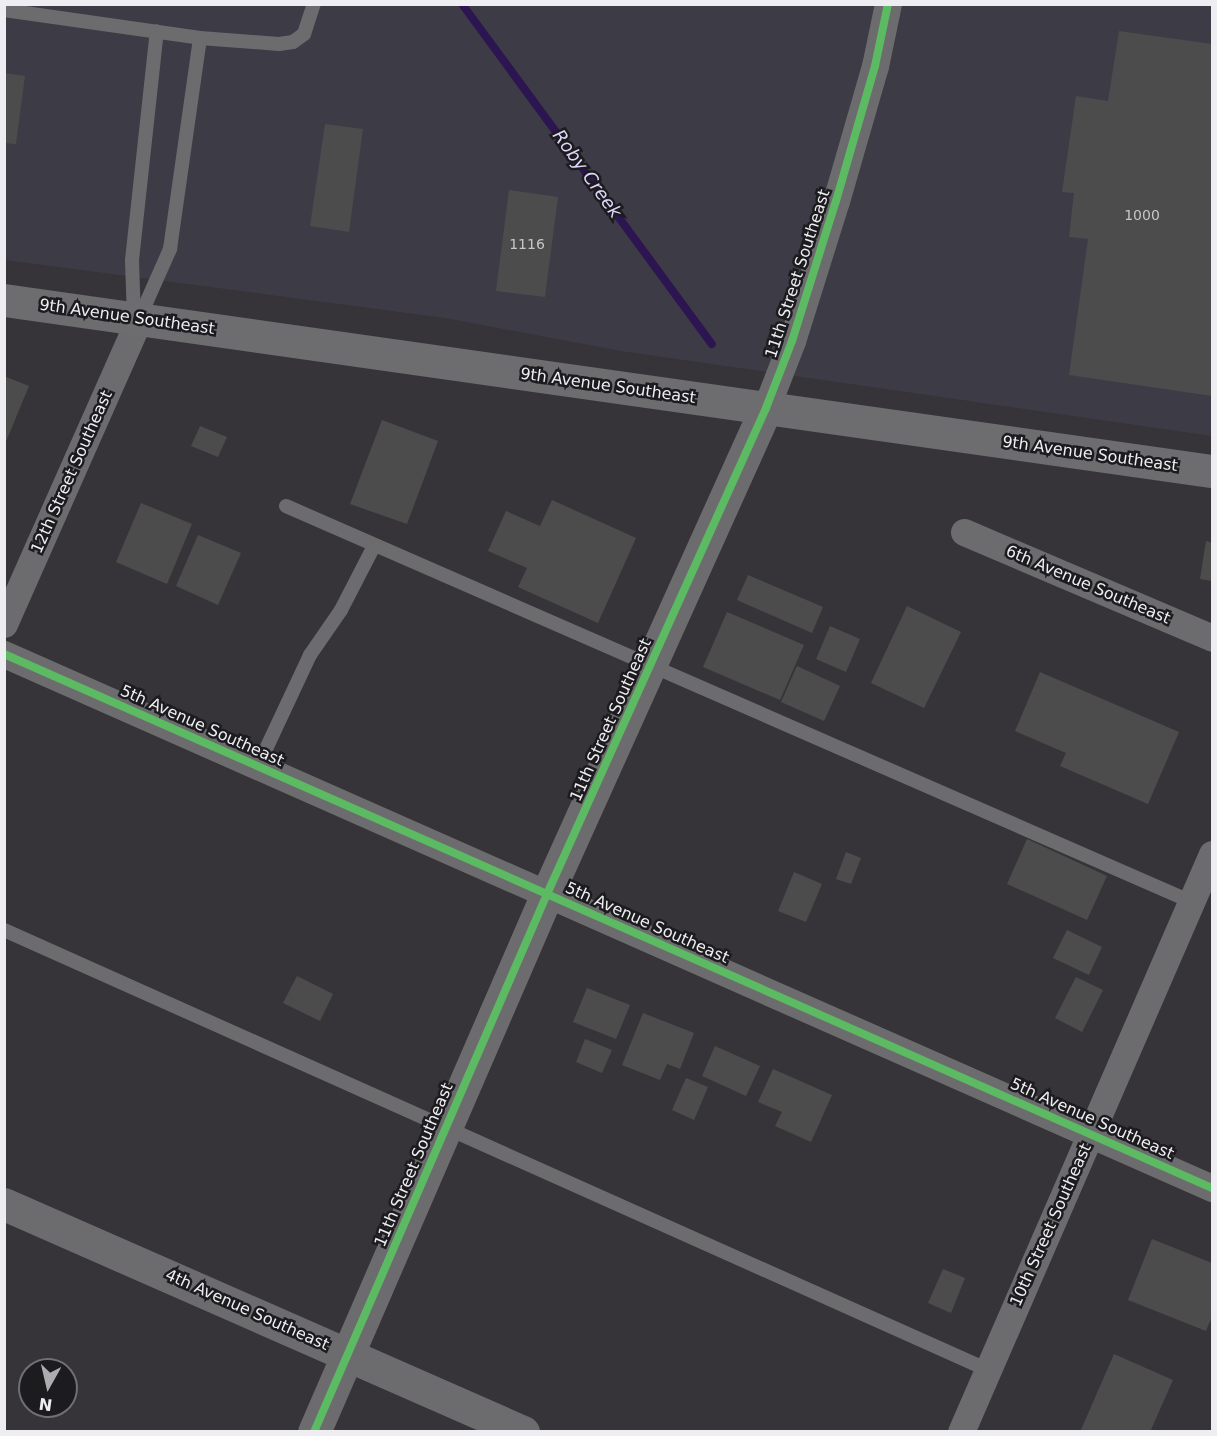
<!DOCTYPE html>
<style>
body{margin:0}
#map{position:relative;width:1217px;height:1436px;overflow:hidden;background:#363438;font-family:"DejaVu Sans",sans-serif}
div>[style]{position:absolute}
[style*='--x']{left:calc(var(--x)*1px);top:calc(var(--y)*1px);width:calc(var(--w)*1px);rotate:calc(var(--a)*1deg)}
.built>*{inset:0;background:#3d3b46}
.stream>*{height:8px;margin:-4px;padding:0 4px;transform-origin:4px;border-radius:4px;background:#2c1550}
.building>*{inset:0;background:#4c4c4d}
.service>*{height:14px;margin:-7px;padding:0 7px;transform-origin:7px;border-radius:7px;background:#6c6c6e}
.minor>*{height:27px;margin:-13.5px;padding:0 13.5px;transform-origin:13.5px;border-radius:13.5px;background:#6c6c6e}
.tertiary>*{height:33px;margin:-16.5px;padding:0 16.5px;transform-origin:16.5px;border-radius:16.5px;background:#6c6c6e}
.primary>*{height:33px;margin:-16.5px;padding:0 16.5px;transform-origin:16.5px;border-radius:16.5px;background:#6d6c6f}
.cycleway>*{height:8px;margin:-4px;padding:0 4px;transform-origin:4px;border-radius:4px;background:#5cba63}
span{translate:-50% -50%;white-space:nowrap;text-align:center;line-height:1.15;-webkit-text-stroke:5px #1c1b1e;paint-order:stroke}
.number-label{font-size:14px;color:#c6c5c8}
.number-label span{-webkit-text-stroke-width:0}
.street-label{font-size:16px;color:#eeedf1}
.water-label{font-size:18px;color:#ded5fd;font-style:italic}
.frame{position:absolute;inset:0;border:6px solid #eeedf1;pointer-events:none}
.north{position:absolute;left:18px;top:1358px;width:60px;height:60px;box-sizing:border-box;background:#1c1b1e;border:2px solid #706f72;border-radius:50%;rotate:188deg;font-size:16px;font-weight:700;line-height:24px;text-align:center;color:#eeedf1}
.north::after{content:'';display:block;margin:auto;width:21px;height:27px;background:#aeacb0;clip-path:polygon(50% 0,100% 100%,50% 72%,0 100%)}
</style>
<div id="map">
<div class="built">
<i style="clip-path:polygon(5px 5px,1212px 5px,1212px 436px,621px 351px,445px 318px,5px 260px)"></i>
</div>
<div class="stream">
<i style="--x:462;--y:4;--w:422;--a:53.7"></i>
</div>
<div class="building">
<i style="clip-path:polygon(1119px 31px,1212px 44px,1212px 396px,1069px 375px,1088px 239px,1069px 237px,1074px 193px,1062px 192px,1076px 96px,1108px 101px)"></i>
<i style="clip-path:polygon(4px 73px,25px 76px,16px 144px,4px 143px)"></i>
<i style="clip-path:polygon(325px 124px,363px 129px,349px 232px,310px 226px)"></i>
<i style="clip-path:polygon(509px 190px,558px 197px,545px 297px,496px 291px)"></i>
<i style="clip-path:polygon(4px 376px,29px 386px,5px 444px,4px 444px)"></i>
<i style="clip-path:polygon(382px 420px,438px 441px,407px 524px,350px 504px)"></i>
<i style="clip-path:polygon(200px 426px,227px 437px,218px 457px,191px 446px)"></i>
<i style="clip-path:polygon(552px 500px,636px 538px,598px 623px,518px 587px,527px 568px,488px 551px,506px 511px,540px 526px)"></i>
<i style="clip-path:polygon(141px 503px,192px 524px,167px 584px,116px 562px)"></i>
<i style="clip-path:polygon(198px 535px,241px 553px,218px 605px,176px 586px)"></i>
<i style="clip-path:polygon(1206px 541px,1212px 543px,1212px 581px,1200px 579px)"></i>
<i style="clip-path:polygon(748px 575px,823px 607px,812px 633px,737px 600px)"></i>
<i style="clip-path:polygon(907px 606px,961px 632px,924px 708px,871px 683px)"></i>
<i style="clip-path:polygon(727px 612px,804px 645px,780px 700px,703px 667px)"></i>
<i style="clip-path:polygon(830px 626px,860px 639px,846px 672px,816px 659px)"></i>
<i style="clip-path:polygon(797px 666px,840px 686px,824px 721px,781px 702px)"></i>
<i style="clip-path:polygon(1040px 672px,1179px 732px,1148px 804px,1060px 766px,1066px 753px,1015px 731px)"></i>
<i style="clip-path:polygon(1027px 839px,1107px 876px,1087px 920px,1007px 884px)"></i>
<i style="clip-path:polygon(846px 852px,861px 858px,851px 884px,836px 879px)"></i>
<i style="clip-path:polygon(794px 872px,822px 884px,806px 922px,778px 911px)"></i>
<i style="clip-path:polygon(1067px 930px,1102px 947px,1089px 975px,1053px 958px)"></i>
<i style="clip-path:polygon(297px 976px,333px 994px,320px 1021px,283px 1003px)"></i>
<i style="clip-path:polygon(1076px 977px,1103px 990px,1082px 1032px,1055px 1018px)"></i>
<i style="clip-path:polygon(587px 988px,630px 1005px,616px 1039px,573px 1022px)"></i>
<i style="clip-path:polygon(643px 1013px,694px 1033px,680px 1069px,667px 1064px,660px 1080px,622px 1065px)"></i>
<i style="clip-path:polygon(585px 1039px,612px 1050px,602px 1073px,576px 1062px)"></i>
<i style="clip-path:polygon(715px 1046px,760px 1066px,746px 1096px,702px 1076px)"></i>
<i style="clip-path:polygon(773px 1069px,832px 1095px,811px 1142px,775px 1126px,782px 1112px,758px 1102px)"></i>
<i style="clip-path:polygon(686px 1078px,708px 1087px,694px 1120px,672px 1110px)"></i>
<i style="clip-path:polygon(1152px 1239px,1212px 1263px,1212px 1316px,1206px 1331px,1128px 1300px)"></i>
<i style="clip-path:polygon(943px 1269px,965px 1278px,951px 1313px,928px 1303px)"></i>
<i style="clip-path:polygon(1114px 1354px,1173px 1380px,1150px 1432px,1080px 1432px)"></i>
</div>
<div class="service">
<i style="--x:4;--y:10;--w:198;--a:8.1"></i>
<i style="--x:200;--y:38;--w:79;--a:4.3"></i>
<i style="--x:279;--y:44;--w:14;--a:-8"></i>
<i style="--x:293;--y:42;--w:14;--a:-36"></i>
<i style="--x:304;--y:34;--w:32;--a:-72"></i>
<i style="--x:134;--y:318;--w:58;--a:-92"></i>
<i style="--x:132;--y:260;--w:230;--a:-83.8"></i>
<i style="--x:139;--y:319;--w:77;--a:-66.1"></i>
<i style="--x:170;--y:249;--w:213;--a:-81.9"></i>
<i style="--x:286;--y:506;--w:989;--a:23.61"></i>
<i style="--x:258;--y:766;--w:123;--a:-64.9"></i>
<i style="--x:310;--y:655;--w:55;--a:-55.4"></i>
<i style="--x:341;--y:610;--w:72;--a:-62.7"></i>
<i style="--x:4;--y:930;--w:1078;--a:24.09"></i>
</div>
<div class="minor">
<i style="--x:766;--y:408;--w:72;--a:-68.8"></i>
<i style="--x:792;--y:341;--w:147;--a:-72.6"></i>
<i style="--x:836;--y:201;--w:141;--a:-73.9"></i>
<i style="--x:875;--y:66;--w:63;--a:-78.2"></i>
<i style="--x:964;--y:532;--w:270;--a:23.1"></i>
<i style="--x:4;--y:624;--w:334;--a:-66.1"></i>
<i style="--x:4;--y:654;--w:1321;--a:23.85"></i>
<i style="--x:961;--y:1432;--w:630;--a:-66.53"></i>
</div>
<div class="tertiary">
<i style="--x:4;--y:1204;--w:567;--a:23.72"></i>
<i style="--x:314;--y:1432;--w:586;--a:-66.58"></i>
<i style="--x:547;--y:894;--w:533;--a:-65.74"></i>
</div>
<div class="primary">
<i style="--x:4;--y:300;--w:1220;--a:8.06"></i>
</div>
<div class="cycleway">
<i style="--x:4;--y:654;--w:1321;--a:23.85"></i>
<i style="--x:314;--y:1432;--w:586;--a:-66.58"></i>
<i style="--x:547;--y:894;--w:533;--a:-65.74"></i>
<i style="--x:766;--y:408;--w:72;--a:-68.8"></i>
<i style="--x:792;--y:341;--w:147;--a:-72.6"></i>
<i style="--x:836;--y:201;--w:141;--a:-73.9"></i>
<i style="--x:875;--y:66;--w:63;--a:-78.2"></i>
</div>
<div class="number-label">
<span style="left:1142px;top:215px">1000</span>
<span style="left:527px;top:244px">1116</span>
</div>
<div class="street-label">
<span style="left:798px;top:274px;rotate:-72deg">11th Street Southeast</span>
<span style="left:127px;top:317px;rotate:8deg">9th Avenue Southeast</span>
<span style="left:608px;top:386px;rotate:8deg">9th Avenue Southeast</span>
<span style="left:1090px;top:454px;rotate:8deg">9th Avenue Southeast</span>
<span style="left:72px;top:472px;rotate:-66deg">12th Street Southeast</span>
<span style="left:1088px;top:585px;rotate:23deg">6th Avenue Southeast</span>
<span style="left:611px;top:720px;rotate:-66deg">11th Street Southeast</span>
<span style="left:202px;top:726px;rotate:24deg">5th Avenue Southeast</span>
<span style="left:647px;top:923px;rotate:24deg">5th Avenue Southeast</span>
<span style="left:1092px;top:1119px;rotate:24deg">5th Avenue Southeast</span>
<span style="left:414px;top:1165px;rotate:-67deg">11th Street Southeast</span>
<span style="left:1051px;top:1225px;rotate:-66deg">10th Street Southeast</span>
<span style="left:247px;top:1310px;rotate:24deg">4th Avenue Southeast</span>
</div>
<div class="water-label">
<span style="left:587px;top:174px;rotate:54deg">Roby Creek</span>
</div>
<div class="frame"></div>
<div class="north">N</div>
</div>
